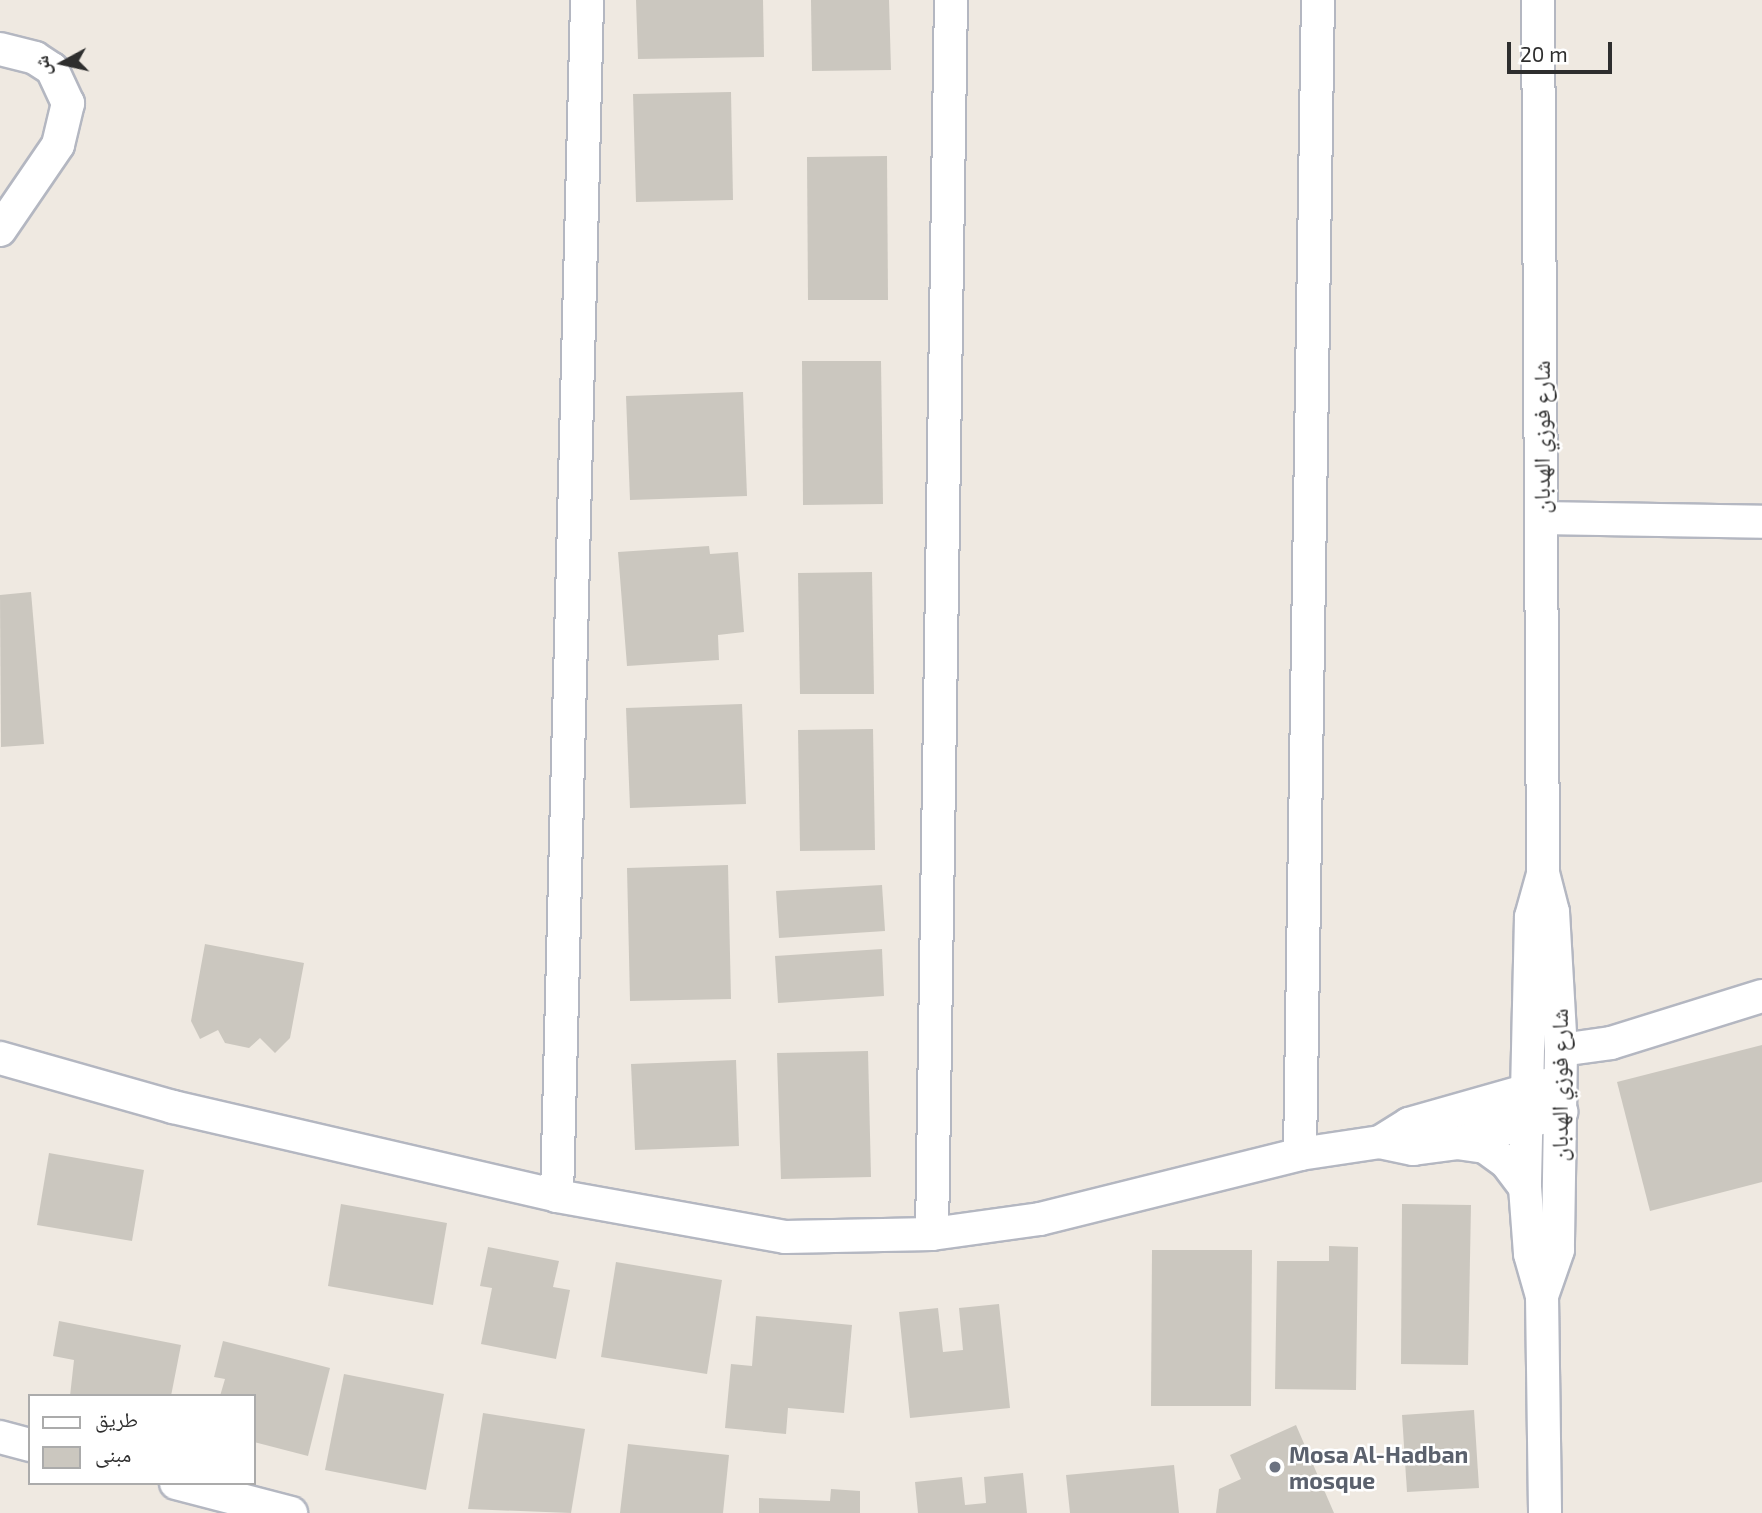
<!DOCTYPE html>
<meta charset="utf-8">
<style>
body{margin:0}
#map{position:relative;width:1762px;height:1513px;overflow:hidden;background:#efe9e1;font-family:"Exo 2","Noto Naskh Arabic",sans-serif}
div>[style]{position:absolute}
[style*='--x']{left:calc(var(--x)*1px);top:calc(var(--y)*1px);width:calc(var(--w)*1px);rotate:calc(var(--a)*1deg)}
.building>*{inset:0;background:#cbc7bf}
.roads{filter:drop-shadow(2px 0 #b4b7c1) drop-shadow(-2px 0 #b4b7c1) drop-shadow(0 2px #b4b7c1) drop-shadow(0 -2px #b4b7c1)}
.minor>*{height:32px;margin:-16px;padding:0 16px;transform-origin:16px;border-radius:16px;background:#fff}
.dots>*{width:19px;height:19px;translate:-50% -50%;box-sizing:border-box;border:4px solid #fff;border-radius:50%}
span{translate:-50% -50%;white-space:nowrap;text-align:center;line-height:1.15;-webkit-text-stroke:5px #fff;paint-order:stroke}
.street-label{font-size:23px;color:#2e2e2e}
.worship-label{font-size:23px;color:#5b616d;font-weight:700}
.left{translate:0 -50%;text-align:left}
.legend{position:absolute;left:28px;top:1394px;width:228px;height:91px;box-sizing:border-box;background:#fff;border:2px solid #ababab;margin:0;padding:9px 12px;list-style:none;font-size:21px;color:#2e2e2e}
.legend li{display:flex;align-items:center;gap:14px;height:35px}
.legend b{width:35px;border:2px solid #ababab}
.north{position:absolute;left:28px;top:28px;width:70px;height:70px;-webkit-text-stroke:5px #fff;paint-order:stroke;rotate:262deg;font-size:19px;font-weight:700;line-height:28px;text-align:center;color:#2e2e2e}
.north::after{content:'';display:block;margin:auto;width:24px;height:32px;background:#2e2e2e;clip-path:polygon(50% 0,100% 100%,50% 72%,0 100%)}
.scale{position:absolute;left:1507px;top:42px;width:105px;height:32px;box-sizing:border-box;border:4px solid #2e2e2e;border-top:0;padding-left:9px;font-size:21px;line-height:24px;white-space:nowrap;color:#2e2e2e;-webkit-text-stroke:5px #fff;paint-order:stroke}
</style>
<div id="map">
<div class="building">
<i style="clip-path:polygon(636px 0,763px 0,764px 57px,638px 59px)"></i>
<i style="clip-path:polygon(811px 0,889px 0,891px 70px,812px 71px)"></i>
<i style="clip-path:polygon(731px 92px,733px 200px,636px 202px,633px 94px)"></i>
<i style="clip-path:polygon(887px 156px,888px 300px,808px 300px,807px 157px)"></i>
<i style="clip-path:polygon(802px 361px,881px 361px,883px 504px,803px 505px)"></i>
<i style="clip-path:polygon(743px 392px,747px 496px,630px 500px,626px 396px)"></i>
<i style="clip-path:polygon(709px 546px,710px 554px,738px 552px,744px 632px,718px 635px,719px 660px,627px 666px,618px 552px)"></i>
<i style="clip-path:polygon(872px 572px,874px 694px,800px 694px,798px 573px)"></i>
<i style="clip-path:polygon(31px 592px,44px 744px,1px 747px,0 595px)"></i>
<i style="clip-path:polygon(742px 704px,746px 804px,630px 808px,626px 708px)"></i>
<i style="clip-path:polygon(873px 729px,875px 850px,800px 851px,798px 730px)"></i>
<i style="clip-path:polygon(728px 865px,731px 999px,630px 1001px,627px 868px)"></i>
<i style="clip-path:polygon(882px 885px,885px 931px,779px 938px,776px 891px)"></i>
<i style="clip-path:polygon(205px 944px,304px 963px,290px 1038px,275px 1053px,260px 1038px,249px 1048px,225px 1043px,218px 1030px,200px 1039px,191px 1021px)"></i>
<i style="clip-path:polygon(882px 949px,884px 996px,778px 1003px,775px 956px)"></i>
<i style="clip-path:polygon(1762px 1045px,1762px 1182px,1650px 1211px,1617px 1082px)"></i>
<i style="clip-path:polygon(868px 1051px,871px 1177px,781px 1179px,777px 1053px)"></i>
<i style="clip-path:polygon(736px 1060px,739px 1146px,635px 1150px,631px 1064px)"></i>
<i style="clip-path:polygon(49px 1153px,144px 1170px,132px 1241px,37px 1225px)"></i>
<i style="clip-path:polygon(341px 1204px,447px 1223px,433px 1305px,328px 1286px)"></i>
<i style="clip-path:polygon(1402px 1204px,1471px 1205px,1468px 1365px,1401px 1364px)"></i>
<i style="clip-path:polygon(1329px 1246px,1358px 1247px,1356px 1390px,1275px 1389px,1277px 1261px,1329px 1261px)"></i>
<i style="clip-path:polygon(488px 1247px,559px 1261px,553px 1287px,570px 1290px,556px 1359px,481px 1344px,492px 1288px,480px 1286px)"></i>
<i style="clip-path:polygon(1152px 1250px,1252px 1250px,1251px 1406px,1151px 1406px)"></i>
<i style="clip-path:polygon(616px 1262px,722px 1280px,707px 1374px,601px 1357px)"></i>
<i style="clip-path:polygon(999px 1304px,1010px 1408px,910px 1418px,899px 1312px,938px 1308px,943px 1352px,963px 1350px,959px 1308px)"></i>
<i style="clip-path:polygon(756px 1316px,852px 1325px,844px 1413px,788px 1408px,786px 1434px,725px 1428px,731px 1364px,752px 1366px)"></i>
<i style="clip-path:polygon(59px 1321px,181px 1345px,171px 1396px,70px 1396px,74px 1360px,53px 1356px)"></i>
<i style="clip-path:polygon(223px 1341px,330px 1368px,308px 1456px,254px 1442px,254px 1396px,220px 1396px,225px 1379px,214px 1377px)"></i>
<i style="clip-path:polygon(344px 1374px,444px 1394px,426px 1490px,325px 1470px)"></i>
<i style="clip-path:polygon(1474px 1410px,1479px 1488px,1407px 1492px,1402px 1415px)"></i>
<i style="clip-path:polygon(483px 1413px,585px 1429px,571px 1513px,468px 1509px)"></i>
<i style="clip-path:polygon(1296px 1425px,1334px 1513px,1216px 1513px,1219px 1489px,1241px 1479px,1230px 1455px)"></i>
<i style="clip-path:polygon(628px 1444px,729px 1455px,723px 1513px,620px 1513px)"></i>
<i style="clip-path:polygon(1174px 1465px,1179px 1513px,1070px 1513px,1066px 1475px)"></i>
<i style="clip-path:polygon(1023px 1473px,1027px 1513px,918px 1513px,915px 1482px,962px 1477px,965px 1505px,986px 1503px,984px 1477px)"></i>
<i style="clip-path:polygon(831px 1489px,860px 1491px,860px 1513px,759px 1513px,759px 1498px,830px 1501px)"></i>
</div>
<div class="roads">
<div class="minor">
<i style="--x:1538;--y:0;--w:873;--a:89.67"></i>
<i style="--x:1543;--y:873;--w:40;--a:75.6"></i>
<i style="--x:1553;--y:912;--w:138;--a:86.7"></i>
<i style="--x:1561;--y:1050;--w:200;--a:90.9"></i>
<i style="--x:1558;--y:1250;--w:49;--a:109.2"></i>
<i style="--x:0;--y:49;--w:36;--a:14"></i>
<i style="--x:35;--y:58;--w:20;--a:33"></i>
<i style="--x:52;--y:69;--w:38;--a:65"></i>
<i style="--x:68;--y:103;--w:43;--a:103.4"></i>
<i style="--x:58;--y:145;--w:103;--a:124.3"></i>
<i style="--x:1542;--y:518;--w:220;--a:1"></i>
<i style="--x:1543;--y:874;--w:45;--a:105.6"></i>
<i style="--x:1531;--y:917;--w:270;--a:91.3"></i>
<i style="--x:1525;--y:1187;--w:67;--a:85.7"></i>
<i style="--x:1530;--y:1254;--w:44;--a:74.1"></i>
<i style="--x:1542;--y:1296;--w:217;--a:89.2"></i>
<i style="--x:1561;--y:1050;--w:50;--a:-8"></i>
<i style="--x:1611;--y:1043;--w:158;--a:-17.3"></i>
<i style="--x:0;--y:1058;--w:180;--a:15.8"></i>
<i style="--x:173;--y:1107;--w:394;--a:13"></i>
<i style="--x:557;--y:1196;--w:232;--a:10.2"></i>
<i style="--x:785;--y:1237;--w:147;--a:-1.2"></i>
<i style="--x:932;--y:1234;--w:109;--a:-7.9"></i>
<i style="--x:1040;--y:1219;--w:268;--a:-14"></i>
<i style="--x:1300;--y:1154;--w:81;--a:-8.5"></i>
<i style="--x:1380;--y:1142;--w:34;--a:12"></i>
<i style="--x:1413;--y:1149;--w:44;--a:-7.8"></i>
<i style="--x:1457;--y:1143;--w:109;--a:-16.6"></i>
<i style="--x:1380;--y:1142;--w:34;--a:-32"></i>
<i style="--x:1409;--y:1124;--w:142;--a:-15.9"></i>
<i style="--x:1457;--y:1143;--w:28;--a:8"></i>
<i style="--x:1485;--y:1147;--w:26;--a:36"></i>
<i style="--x:1506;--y:1162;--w:31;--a:53"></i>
<i style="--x:1300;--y:1154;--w:1154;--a:-89.11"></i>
<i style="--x:557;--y:1196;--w:1196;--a:-88.56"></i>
<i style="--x:932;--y:1234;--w:1234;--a:-89.12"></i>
<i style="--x:0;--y:1437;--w:31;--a:15"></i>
<i style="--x:176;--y:1483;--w:119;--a:14.6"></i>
</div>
</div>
<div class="dots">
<i style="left:1275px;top:1467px;background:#6b7280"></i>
</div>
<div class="street-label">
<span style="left:1541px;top:437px;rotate:-90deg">شارع فوزي الهدبان</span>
<span style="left:1559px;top:1085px;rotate:-90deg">شارع فوزي الهدبان</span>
</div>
<div class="worship-label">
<span class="left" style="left:1289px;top:1467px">Mosa Al-Hadban<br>mosque</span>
</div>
<ul class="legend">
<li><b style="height:9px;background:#fff"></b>طريق</li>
<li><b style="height:19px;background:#cbc7bf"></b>مبنى</li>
</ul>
<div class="north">ش</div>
<div class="scale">20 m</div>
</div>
